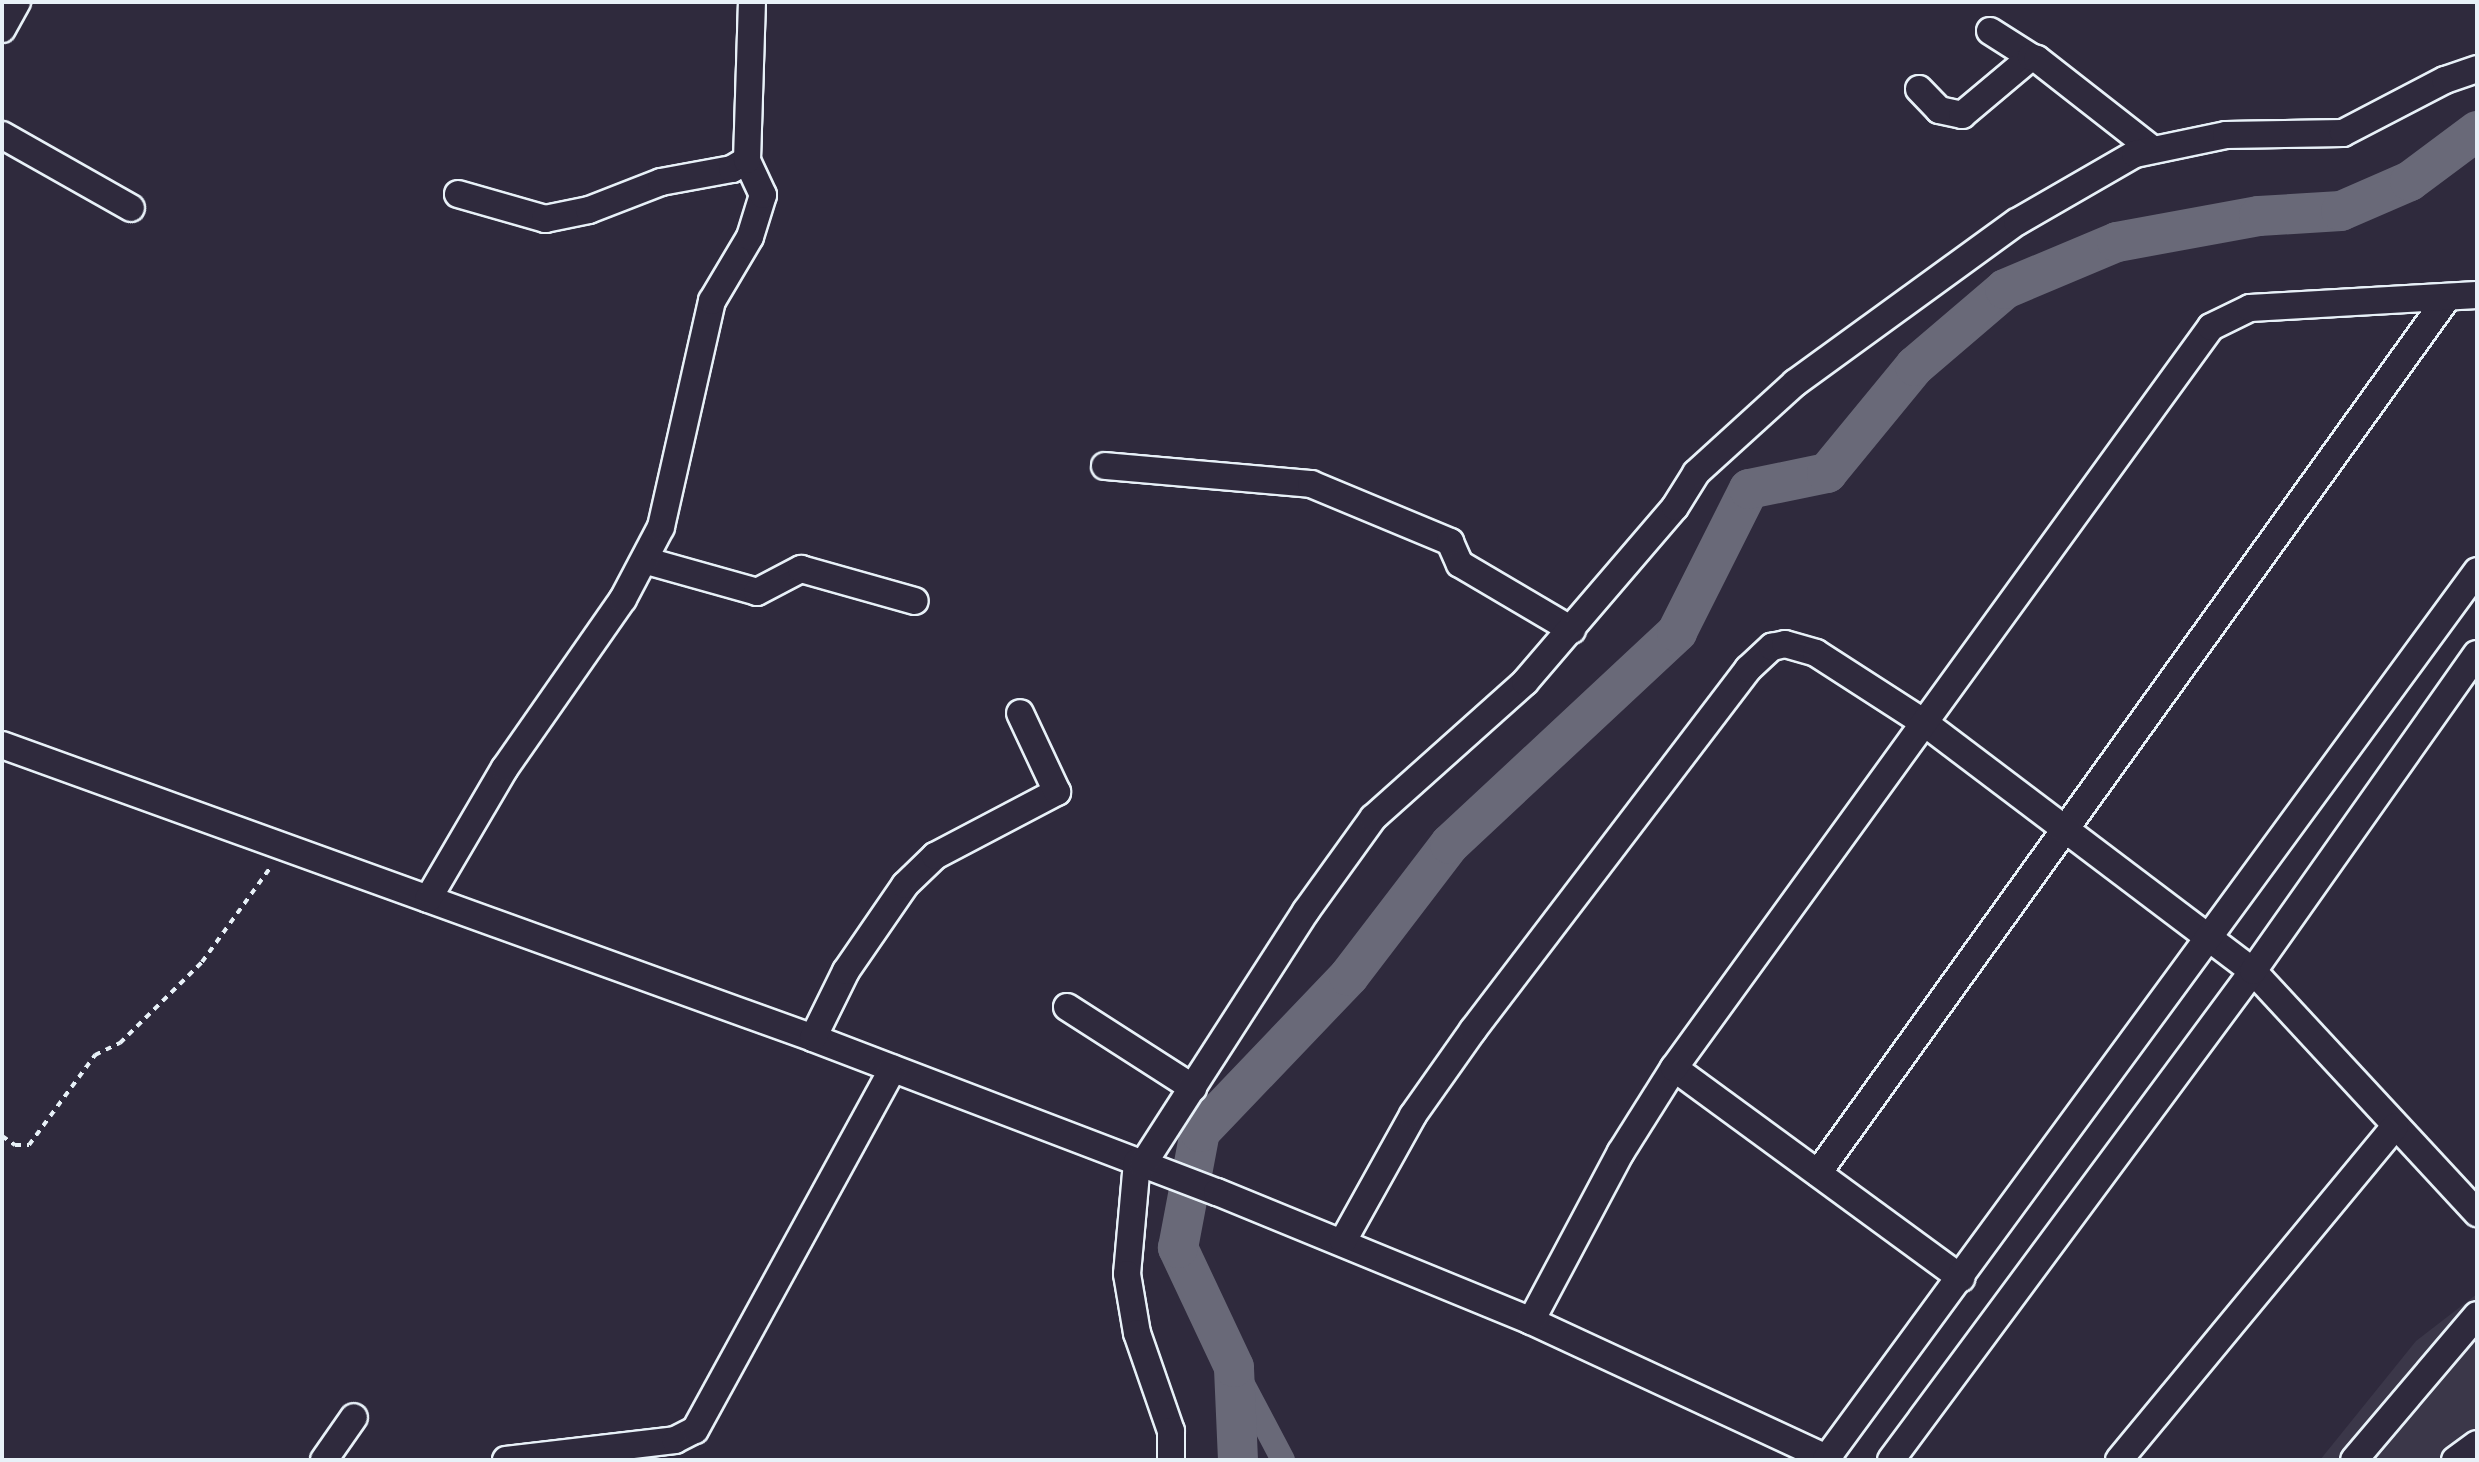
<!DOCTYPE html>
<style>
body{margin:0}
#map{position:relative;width:2479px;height:1462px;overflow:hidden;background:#2f2a3d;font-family:Sriracha,sans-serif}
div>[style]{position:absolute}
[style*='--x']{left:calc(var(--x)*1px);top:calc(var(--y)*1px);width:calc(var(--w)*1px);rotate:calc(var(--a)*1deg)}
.built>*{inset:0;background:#3b3749}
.canal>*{height:24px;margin:-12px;padding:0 12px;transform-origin:12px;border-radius:12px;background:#696978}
.river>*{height:40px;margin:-20px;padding:0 20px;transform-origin:20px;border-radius:20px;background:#696978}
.path>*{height:4px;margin-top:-2px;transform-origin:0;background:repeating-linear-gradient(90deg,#e8f1f8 0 6px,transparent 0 12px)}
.roads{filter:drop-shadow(2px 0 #e8f1f8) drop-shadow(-2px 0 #e8f1f8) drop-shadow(0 2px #e8f1f8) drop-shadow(0 -2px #e8f1f8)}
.minor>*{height:26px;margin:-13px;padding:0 13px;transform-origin:13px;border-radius:13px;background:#2f2a3d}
span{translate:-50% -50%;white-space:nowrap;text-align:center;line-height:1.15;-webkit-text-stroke:6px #2f2a3d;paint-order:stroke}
.frame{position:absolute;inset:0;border:4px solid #e8f1f8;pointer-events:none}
</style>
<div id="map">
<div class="built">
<i style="clip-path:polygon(2477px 1294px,2477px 1460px,2320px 1460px,2416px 1341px)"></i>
</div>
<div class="canal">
<i style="--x:1234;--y:1367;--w:105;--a:62.2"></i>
</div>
<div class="river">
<i style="--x:1238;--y:1460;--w:93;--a:-92.5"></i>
<i style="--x:1234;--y:1367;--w:132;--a:-115.2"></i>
<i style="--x:1178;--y:1248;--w:118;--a:-79.3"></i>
<i style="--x:1200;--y:1132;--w:216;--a:-46.3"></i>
<i style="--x:1349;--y:976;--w:166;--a:-52.6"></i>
<i style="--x:1450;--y:844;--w:311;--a:-43"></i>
<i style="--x:1677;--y:632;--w:160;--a:-63.3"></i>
<i style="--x:1749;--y:489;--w:80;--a:-11.6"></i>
<i style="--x:1827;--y:473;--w:139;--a:-50.6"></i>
<i style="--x:1915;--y:366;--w:118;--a:-40.5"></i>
<i style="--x:2005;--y:289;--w:121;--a:-22.8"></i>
<i style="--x:2117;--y:242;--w:144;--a:-10.4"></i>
<i style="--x:2259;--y:216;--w:82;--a:-3.5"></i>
<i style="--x:2341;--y:211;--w:75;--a:-23.5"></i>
<i style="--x:2410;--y:181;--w:84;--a:-36.7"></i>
</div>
<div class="path">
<i style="--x:2;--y:1136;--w:16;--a:35"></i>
<i style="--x:15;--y:1145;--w:14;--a:0"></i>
<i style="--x:29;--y:1145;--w:112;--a:-53.7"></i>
<i style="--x:95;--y:1055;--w:28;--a:-26"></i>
<i style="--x:120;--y:1043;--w:115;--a:-44.6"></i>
<i style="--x:202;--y:962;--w:116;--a:-54.1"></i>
</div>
<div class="roads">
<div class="minor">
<i style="--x:2;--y:29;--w:31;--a:-61"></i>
<i style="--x:1990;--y:31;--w:49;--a:32.4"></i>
<i style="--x:1919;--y:89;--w:29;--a:46"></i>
<i style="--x:1939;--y:110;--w:24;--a:12"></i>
<i style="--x:1962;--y:115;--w:90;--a:-40"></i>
<i style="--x:2031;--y:57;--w:6;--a:18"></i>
<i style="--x:2037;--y:59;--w:146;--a:38"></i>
<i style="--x:2;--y:135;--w:148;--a:29.5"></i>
<i style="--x:458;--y:194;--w:91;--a:16"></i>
<i style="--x:545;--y:219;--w:45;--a:-11.6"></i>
<i style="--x:589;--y:210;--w:77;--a:-21.3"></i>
<i style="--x:661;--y:182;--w:72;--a:-10.4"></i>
<i style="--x:732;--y:169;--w:17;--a:-31"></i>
<i style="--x:1105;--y:466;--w:207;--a:5"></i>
<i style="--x:1311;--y:484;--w:151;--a:22.6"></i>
<i style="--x:1450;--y:542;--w:24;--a:66"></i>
<i style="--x:1460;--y:564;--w:130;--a:30.5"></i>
<i style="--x:647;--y:561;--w:114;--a:15.7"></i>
<i style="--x:757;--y:592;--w:50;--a:-27.6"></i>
<i style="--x:801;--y:569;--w:118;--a:15.7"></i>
<i style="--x:2;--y:745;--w:862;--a:19.86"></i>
<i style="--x:813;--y:1038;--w:432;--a:20.9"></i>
<i style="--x:1217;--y:1192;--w:339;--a:22.3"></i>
<i style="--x:1531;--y:1321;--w:330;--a:24.9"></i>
<i style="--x:428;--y:899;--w:152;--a:-59.6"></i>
<i style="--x:505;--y:768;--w:206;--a:-55.1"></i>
<i style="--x:623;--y:599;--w:81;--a:-62.2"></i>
<i style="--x:661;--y:527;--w:232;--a:-77.3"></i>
<i style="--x:712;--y:301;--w:74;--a:-59.3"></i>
<i style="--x:750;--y:237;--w:44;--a:-72.8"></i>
<i style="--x:763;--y:195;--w:38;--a:-115"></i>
<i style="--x:747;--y:160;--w:158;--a:-88.2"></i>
<i style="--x:1067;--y:1007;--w:150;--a:32.7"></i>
<i style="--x:813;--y:1038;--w:75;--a:-63.8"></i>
<i style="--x:846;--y:971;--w:104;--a:-55.5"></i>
<i style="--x:905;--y:885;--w:42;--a:-44"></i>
<i style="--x:935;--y:856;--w:138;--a:-27.7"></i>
<i style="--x:1057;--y:792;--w:87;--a:-115.1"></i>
<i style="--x:1674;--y:1068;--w:356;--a:36.2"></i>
<i style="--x:1137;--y:1162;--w:112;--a:95.1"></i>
<i style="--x:1127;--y:1274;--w:60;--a:80.4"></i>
<i style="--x:1137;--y:1333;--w:104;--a:70.9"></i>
<i style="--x:1171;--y:1431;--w:29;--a:90"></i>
<i style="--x:1143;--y:1164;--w:301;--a:-57.2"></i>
<i style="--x:1306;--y:911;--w:115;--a:-54.2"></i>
<i style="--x:1373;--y:818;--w:204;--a:-41.8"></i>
<i style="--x:1525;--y:682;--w:230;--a:-49.4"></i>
<i style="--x:1675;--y:507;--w:40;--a:-58"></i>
<i style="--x:1696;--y:473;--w:134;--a:-42.3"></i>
<i style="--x:1795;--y:383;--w:274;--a:-36"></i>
<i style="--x:2017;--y:222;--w:136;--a:-30"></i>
<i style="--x:2135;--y:154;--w:93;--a:-11.8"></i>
<i style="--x:2226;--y:135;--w:117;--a:-1"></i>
<i style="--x:2343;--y:133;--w:115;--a:-27.5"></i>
<i style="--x:2445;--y:80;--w:34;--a:-19"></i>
<i style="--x:1818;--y:1173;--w:1078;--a:-54.29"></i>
<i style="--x:1343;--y:1241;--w:144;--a:-60.9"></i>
<i style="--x:1413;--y:1115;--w:104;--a:-54.8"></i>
<i style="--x:1473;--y:1030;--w:454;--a:-52.7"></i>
<i style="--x:1748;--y:669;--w:33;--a:-43"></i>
<i style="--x:1772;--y:647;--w:13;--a:-13"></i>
<i style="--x:1785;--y:644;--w:32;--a:16"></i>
<i style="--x:1816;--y:653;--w:131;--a:32.8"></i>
<i style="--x:1926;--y:724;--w:410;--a:37.1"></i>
<i style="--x:2253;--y:971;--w:330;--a:47.2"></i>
<i style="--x:1531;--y:1321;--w:191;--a:-62"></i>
<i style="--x:1621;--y:1152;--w:99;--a:-57.8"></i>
<i style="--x:1674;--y:1068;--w:915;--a:-54.07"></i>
<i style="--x:2211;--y:327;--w:43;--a:-26"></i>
<i style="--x:2250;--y:308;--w:227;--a:-3.3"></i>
<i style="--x:1826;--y:1459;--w:1101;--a:-53.75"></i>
<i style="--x:324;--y:1460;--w:52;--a:-55.1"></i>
<i style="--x:506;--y:1460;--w:170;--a:-6.7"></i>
<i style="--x:675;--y:1440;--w:22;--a:-27"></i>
<i style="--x:695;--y:1430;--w:412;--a:-61.3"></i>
<i style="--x:1891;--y:1460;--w:608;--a:-53.49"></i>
<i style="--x:2253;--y:971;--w:388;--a:-54.8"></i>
<i style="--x:2119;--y:1460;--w:433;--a:-50.4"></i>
<i style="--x:2354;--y:1460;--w:190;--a:-49.7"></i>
<i style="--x:2455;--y:1460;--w:27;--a:-36"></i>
</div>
</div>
<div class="frame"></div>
</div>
